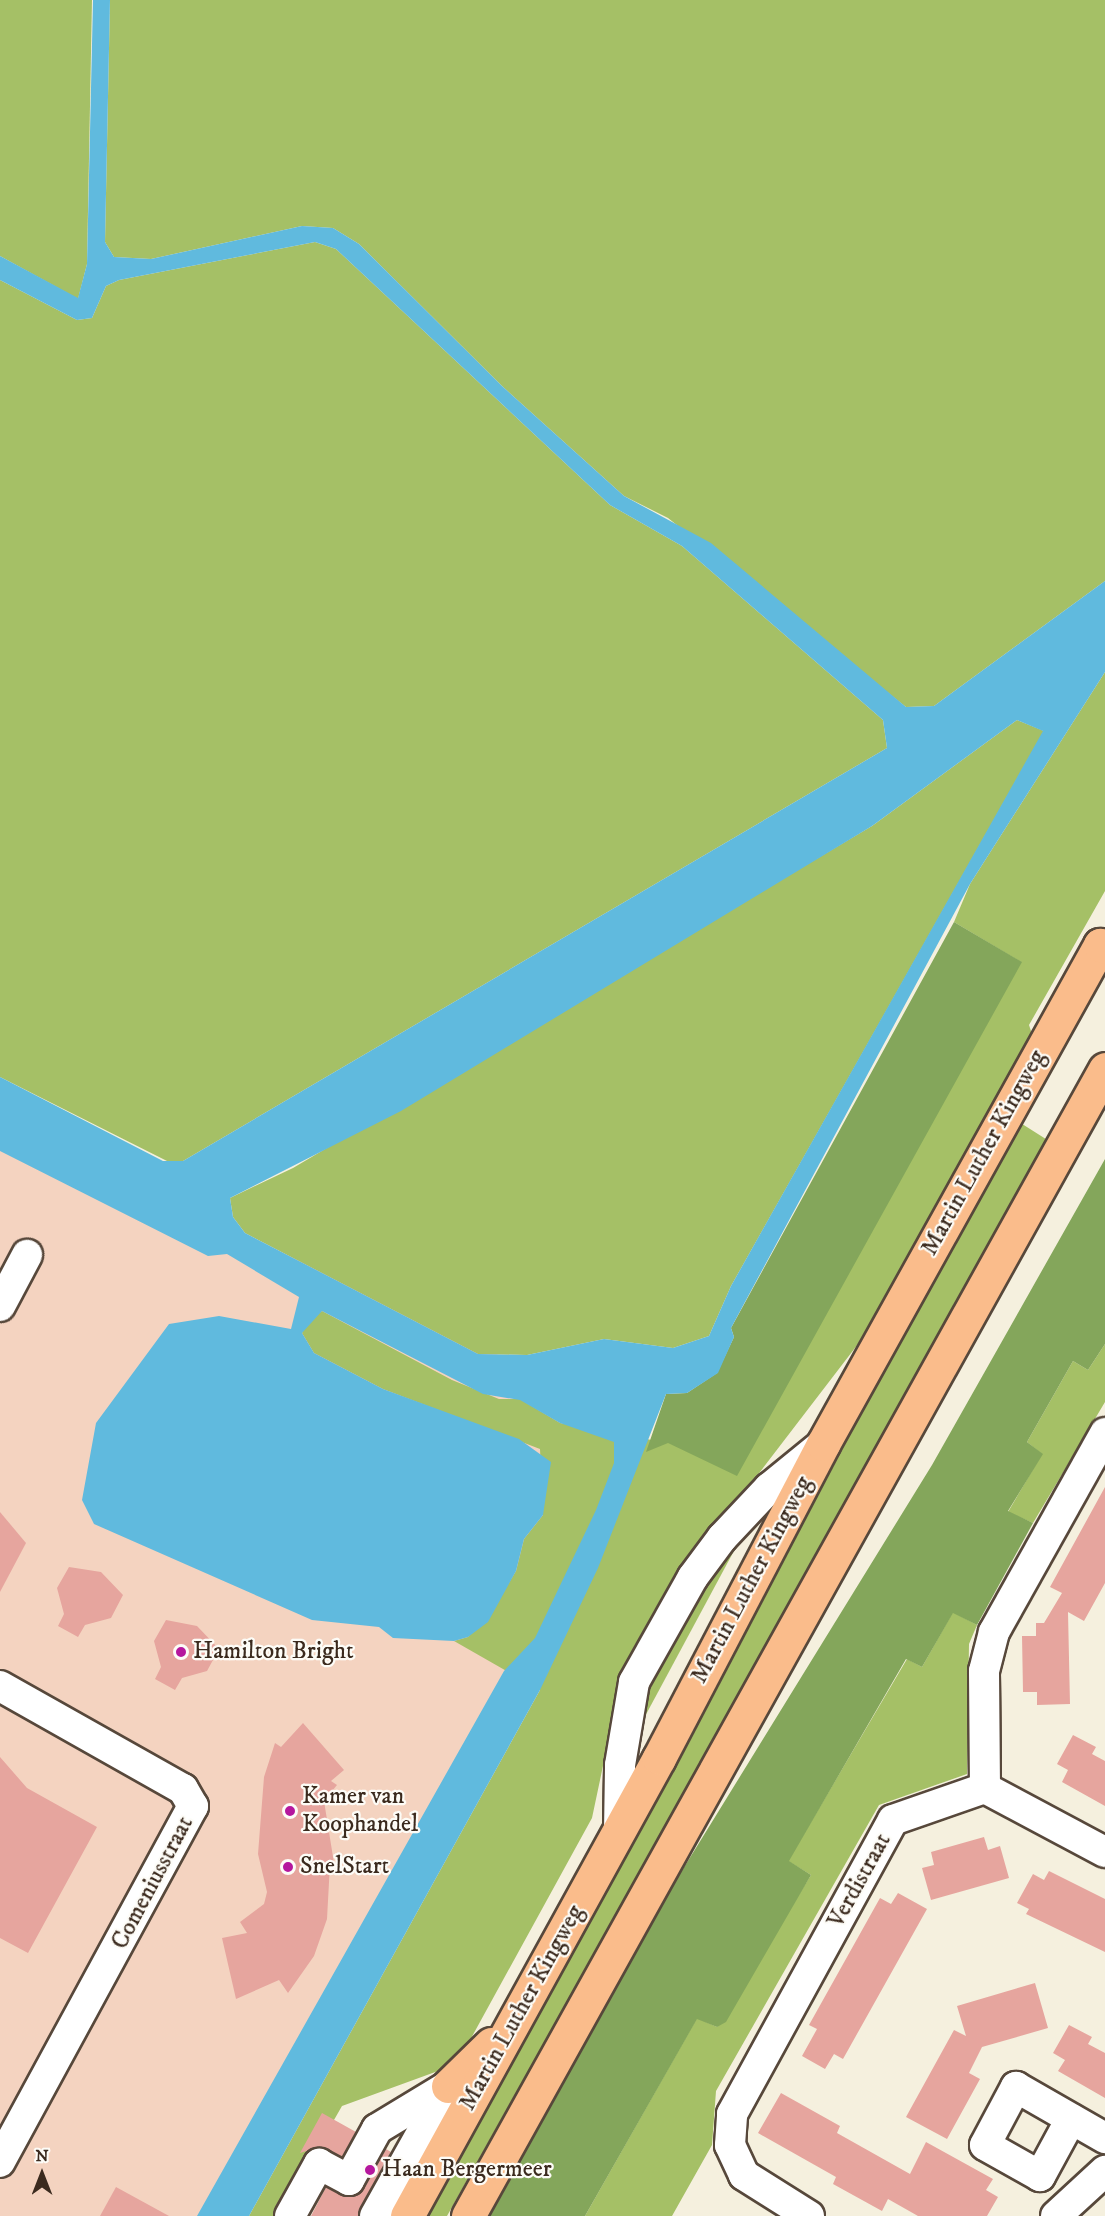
<!DOCTYPE html>
<style>
body{margin:0}
#map{position:relative;width:1105px;height:2216px;overflow:hidden;background:#f5f0de;font-family:"IM FELL DW Pica",serif}
div>[style]{position:absolute}
[style*='--x']{left:calc(var(--x)*1px);top:calc(var(--y)*1px);width:calc(var(--w)*1px);rotate:calc(var(--a)*1deg)}
.built>*{inset:0;background:#f4d3c0}
.green>*{inset:0;background:#a5c066}
.forest>*{inset:0;background:#84a65b}
.water>*{inset:0;background:#60bade}
.building>*{inset:0;background:#e6a59e}
.roads{filter:drop-shadow(2px 0 #57483b) drop-shadow(-2px 0 #57483b) drop-shadow(0 2px #57483b) drop-shadow(0 -2px #57483b)}
.minor>*{height:30px;margin:-15px;padding:0 15px;transform-origin:15px;border-radius:15px;background:#fff}
.highway>*{height:33px;margin:-16.5px;padding:0 16.5px;transform-origin:16.5px;border-radius:16.5px;background:#fabc8b}
.dots>*{width:16px;height:16px;translate:-50% -50%;box-sizing:border-box;border:3px solid #fdfcf7;border-radius:50%}
span{translate:-50% -50%;white-space:nowrap;text-align:center;line-height:1.15;-webkit-text-stroke:4.5px #fdfcf7;paint-order:stroke}
.street-label{font-size:24px;color:#3b2a1e}
.poi-label{font-size:24px;color:#3b2a1e}
.left{translate:0 -50%;text-align:left}
.north{position:absolute;left:12px;top:2144px;width:60px;height:60px;-webkit-text-stroke:4px #fdfcf7;paint-order:stroke;rotate:0deg;font-size:16px;font-weight:700;line-height:24px;text-align:center;color:#3b2a1e}
.north::after{content:'';display:block;margin:auto;width:21px;height:27px;background:#3b2a1e;clip-path:polygon(50% 0,100% 100%,50% 72%,0 100%)}
</style>
<div id="map">
<div class="built">
<i style="clip-path:polygon(0 1119px,644px 1424px,220px 2216px,0 2216px)"></i>
</div>
<div class="green">
<i style="clip-path:polygon(0 0,92px 0,87px 264px,78px 299px,0 256px)"></i>
<i style="clip-path:polygon(110px 0,1105px 0,1105px 581px,934px 706px,906px 707px,668px 518px,624px 496px,502px 386px,359px 244px,333px 228px,302px 226px,151px 259px,114px 257px,105px 242px)"></i>
<i style="clip-path:polygon(315px 242px,336px 249px,610px 505px,682px 546px,883px 720px,887px 748px,183px 1161px,171px 1163px,0 1077px,0 280px,77px 320px,92px 318px,106px 286px,119px 280px)"></i>
<i style="clip-path:polygon(1105px 672px,1105px 891px,1029px 1025px,1032px 1034px,858px 1344px,684px 1571px,622px 1676px,592px 1818px,469px 2042px,449px 2067px,342px 2106px,279px 2216px,249px 2216px,540px 1690px,454px 1641px,468px 1637px,502px 1594px,516px 1571px,524px 1539px,543px 1515px,540px 1449px,383px 1389px,314px 1353px,302px 1333px,307px 1321px,322px 1311px,452px 1380px,499px 1399px,520px 1399px,560px 1423px,668px 1443px,1021px 962px,954px 922px,970px 884px)"></i>
<i style="clip-path:polygon(1017px 720px,1044px 731px,731px 1286px,709px 1336px,673px 1348px,604px 1339px,527px 1355px,478px 1354px,245px 1233px,233px 1217px,230px 1198px,293px 1168px,872px 826px)"></i>
<i style="clip-path:polygon(1019px 1122px,1049px 1141px,447px 2216px,427px 2216px,560px 1978px,814px 1489px)"></i>
<i style="clip-path:polygon(1105px 1344px,1105px 1402px,1033px 1523px,1008px 1512px,1042px 1454px,1027px 1442px,1073px 1361px,1088px 1370px)"></i>
<i style="clip-path:polygon(731px 1548px,735px 1549px,636px 1733px,644px 1691px,700px 1588px)"></i>
<i style="clip-path:polygon(953px 1612px,977px 1625px,969px 1644px,967px 1774px,879px 1805px,716px 2091px,712px 2145px,672px 2216px,585px 2216px,697px 2018px,717px 2027px,811px 1875px,788px 1861px,907px 1659px,922px 1667px)"></i>
</div>
<div class="forest">
<i style="clip-path:polygon(954px 922px,1022px 962px,737px 1476px,668px 1443px,646px 1452px,666px 1394px,687px 1393px,717px 1373px,734px 1337px,731px 1328px)"></i>
<i style="clip-path:polygon(1105px 1159px,1105px 1344px,1088px 1370px,1073px 1361px,1027px 1442px,1043px 1454px,1008px 1511px,1033px 1523px,977px 1625px,953px 1613px,922px 1667px,906px 1659px,789px 1861px,811px 1875px,726px 2022px,717px 2027px,697px 2019px,585px 2216px,486px 2216px,654px 1916px,932px 1465px)"></i>
</div>
<div class="water">
<i style="clip-path:polygon(evenodd,93px 0,110px 0,105px 242px,114px 257px,151px 259px,302px 226px,333px 228px,359px 244px,502px 386px,624px 496px,711px 543px,906px 707px,934px 706px,1105px 581px,1105px 672px,970px 884px,731px 1328px,734px 1337px,718px 1373px,687px 1393px,666px 1394px,598px 1568px,540px 1690px,249px 2216px,197px 2216px,504px 1671px,535px 1638px,596px 1510px,614px 1463px,614px 1442px,560px 1423px,520px 1400px,483px 1394px,322px 1311px,302px 1333px,314px 1353px,383px 1389px,519px 1439px,551px 1462px,543px 1515px,524px 1539px,516px 1571px,488px 1622px,468px 1637px,454px 1641px,393px 1638px,379px 1627px,312px 1620px,94px 1524px,82px 1500px,96px 1423px,169px 1324px,219px 1316px,291px 1329px,299px 1297px,227px 1254px,208px 1256px,0 1151px,0 1077px,163px 1161px,183px 1161px,887px 748px,883px 720px,682px 546px,610px 505px,336px 249px,315px 242px,119px 280px,106px 286px,92px 318px,77px 320px,0 280px,0 256px,78px 298px,87px 264px,93px 0,1017px 720px,1043px 731px,731px 1286px,709px 1336px,673px 1348px,604px 1339px,527px 1355px,478px 1354px,245px 1233px,233px 1217px,230px 1198px,401px 1111px,872px 826px,1017px 720px)"></i>
</div>
<div class="building">
<i style="clip-path:polygon(1105px 1487px,1105px 1583px,1084px 1621px,1068px 1612px,1070px 1704px,1037px 1705px,1037px 1692px,1023px 1692px,1022px 1636px,1036px 1636px,1036px 1623px,1044px 1623px,1062px 1593px,1050px 1587px)"></i>
<i style="clip-path:polygon(0 1512px,26px 1543px,0 1592px)"></i>
<i style="clip-path:polygon(69px 1567px,101px 1572px,123px 1595px,111px 1618px,85px 1625px,78px 1637px,58px 1626px,64px 1614px,57px 1588px)"></i>
<i style="clip-path:polygon(166px 1620px,197px 1626px,219px 1649px,207px 1671px,182px 1678px,175px 1690px,155px 1679px,161px 1667px,154px 1641px)"></i>
<i style="clip-path:polygon(303px 1723px,344px 1770px,331px 1781px,337px 1785px,324px 1801px,334px 1863px,330px 1864px,327px 1919px,314px 1956px,288px 1993px,279px 1980px,236px 1999px,222px 1938px,247px 1933px,240px 1922px,264px 1904px,267px 1892px,258px 1854px,264px 1777px,275px 1743px,281px 1747px)"></i>
<i style="clip-path:polygon(1073px 1735px,1096px 1747px,1092px 1754px,1105px 1761px,1105px 1806px,1062px 1782px,1068px 1770px,1057px 1764px)"></i>
<i style="clip-path:polygon(0 1757px,27px 1788px,97px 1827px,28px 1953px,0 1938px)"></i>
<i style="clip-path:polygon(984px 1837px,988px 1850px,1000px 1846px,1009px 1878px,931px 1900px,922px 1868px,934px 1865px,931px 1852px)"></i>
<i style="clip-path:polygon(1049px 1871px,1105px 1899px,1105px 1952px,1026px 1914px,1029px 1909px,1017px 1903px,1033px 1874px,1044px 1880px)"></i>
<i style="clip-path:polygon(898px 1893px,927px 1909px,843px 2059px,834px 2054px,825px 2069px,802px 2056px,817px 2029px,809px 2025px,880px 1898px,891px 1904px)"></i>
<i style="clip-path:polygon(1035px 1983px,1048px 2028px,982px 2047px,969px 2073px,980px 2079px,947px 2139px,906px 2117px,954px 2030px,966px 2036px,957px 2006px)"></i>
<i style="clip-path:polygon(1069px 2025px,1092px 2037px,1088px 2044px,1105px 2053px,1105px 2098px,1058px 2071px,1065px 2060px,1053px 2053px)"></i>
<i style="clip-path:polygon(781px 2093px,840px 2126px,837px 2133px,910px 2174px,926px 2142px,993px 2179px,986px 2190px,998px 2197px,987px 2216px,918px 2216px,888px 2199px,882px 2211px,833px 2184px,836px 2177px,758px 2133px)"></i>
<i style="clip-path:polygon(322px 2113px,356px 2132px,342px 2157px,319px 2147px,300px 2153px)"></i>
<i style="clip-path:polygon(386px 2149px,391px 2152px,358px 2216px,311px 2216px,326px 2187px,349px 2197px,358px 2194px)"></i>
<i style="clip-path:polygon(116px 2187px,169px 2216px,100px 2216px)"></i>
</div>
<div class="roads">
<div class="minor">
<i style="--x:0;--y:1306;--w:58;--a:-62.1"></i>
<i style="--x:0;--y:1686;--w:210;--a:29.4"></i>
<i style="--x:183;--y:1789;--w:20;--a:60"></i>
<i style="--x:193;--y:1806;--w:405;--a:118.5"></i>
<i style="--x:985;--y:1788;--w:136;--a:28.1"></i>
<i style="--x:619;--y:1832;--w:67;--a:-89.1"></i>
<i style="--x:620;--y:1765;--w:84;--a:-80.4"></i>
<i style="--x:634;--y:1682;--w:120;--a:-60.7"></i>
<i style="--x:693;--y:1577;--w:49;--a:-53.4"></i>
<i style="--x:722;--y:1538;--w:69;--a:-46.8"></i>
<i style="--x:769;--y:1488;--w:70;--a:-39.2"></i>
<i style="--x:1071;--y:2119;--w:65;--a:118.5"></i>
<i style="--x:1040;--y:2176;--w:63;--a:-150.6"></i>
<i style="--x:985;--y:2145;--w:66;--a:-61.9"></i>
<i style="--x:1016;--y:2087;--w:103;--a:29.8"></i>
<i style="--x:290;--y:2216;--w:60;--a:-60.9"></i>
<i style="--x:319;--y:2164;--w:34;--a:28"></i>
<i style="--x:349;--y:2180;--w:58;--a:-61.2"></i>
<i style="--x:377;--y:2129;--w:83;--a:-31.2"></i>
<i style="--x:375;--y:2216;--w:149;--a:-60.7"></i>
<i style="--x:809;--y:2216;--w:77;--a:-147.8"></i>
<i style="--x:744;--y:2175;--w:33;--a:-115"></i>
<i style="--x:730;--y:2145;--w:31;--a:-86"></i>
<i style="--x:732;--y:2114;--w:335;--a:-61.3"></i>
<i style="--x:893;--y:1820;--w:97;--a:-19.2"></i>
<i style="--x:985;--y:1788;--w:117;--a:-90.5"></i>
<i style="--x:984;--y:1671;--w:40;--a:-75.6"></i>
<i style="--x:994;--y:1632;--w:228;--a:-60.8"></i>
<i style="--x:1056;--y:2216;--w:67;--a:-42.6"></i>
</div>
<div class="highway">
<i style="--x:448;--y:2086;--w:60;--a:-44.3"></i>
<i style="--x:407;--y:2216;--w:523;--a:-61.18"></i>
<i style="--x:659;--y:1758;--w:354;--a:-62.4"></i>
<i style="--x:823;--y:1444;--w:571;--a:-60.96"></i>
<i style="--x:1100;--y:945;--w:5;--a:22"></i>
<i style="--x:468;--y:2216;--w:1312;--a:-60.95"></i>
</div>
</div>
<div class="dots">
<i style="left:181px;top:1652px;background:#b5179e"></i>
<i style="left:290px;top:1811px;background:#b5179e"></i>
<i style="left:288px;top:1867px;background:#b5179e"></i>
<i style="left:370px;top:2170px;background:#b5179e"></i>
</div>
<div class="street-label">
<span style="left:984px;top:1153px;rotate:-61deg">Martin Luther Kingweg</span>
<span style="left:752px;top:1580px;rotate:-62deg">Martin Luther Kingweg</span>
<span style="left:860px;top:1881px;rotate:-61deg">Verdistraat</span>
<span style="left:153px;top:1883px;rotate:-62deg">Comeniusstraat</span>
<span style="left:522px;top:2008px;rotate:-61deg">Martin Luther Kingweg</span>
</div>
<div class="poi-label">
<span class="left" style="left:193px;top:1652px">Hamilton Bright</span>
<span class="left" style="left:302px;top:1811px">Kamer van<br>Koophandel</span>
<span class="left" style="left:300px;top:1867px">SnelStart</span>
<span class="left" style="left:382px;top:2170px">Haan Bergermeer</span>
</div>
<div class="north">N</div>
</div>
